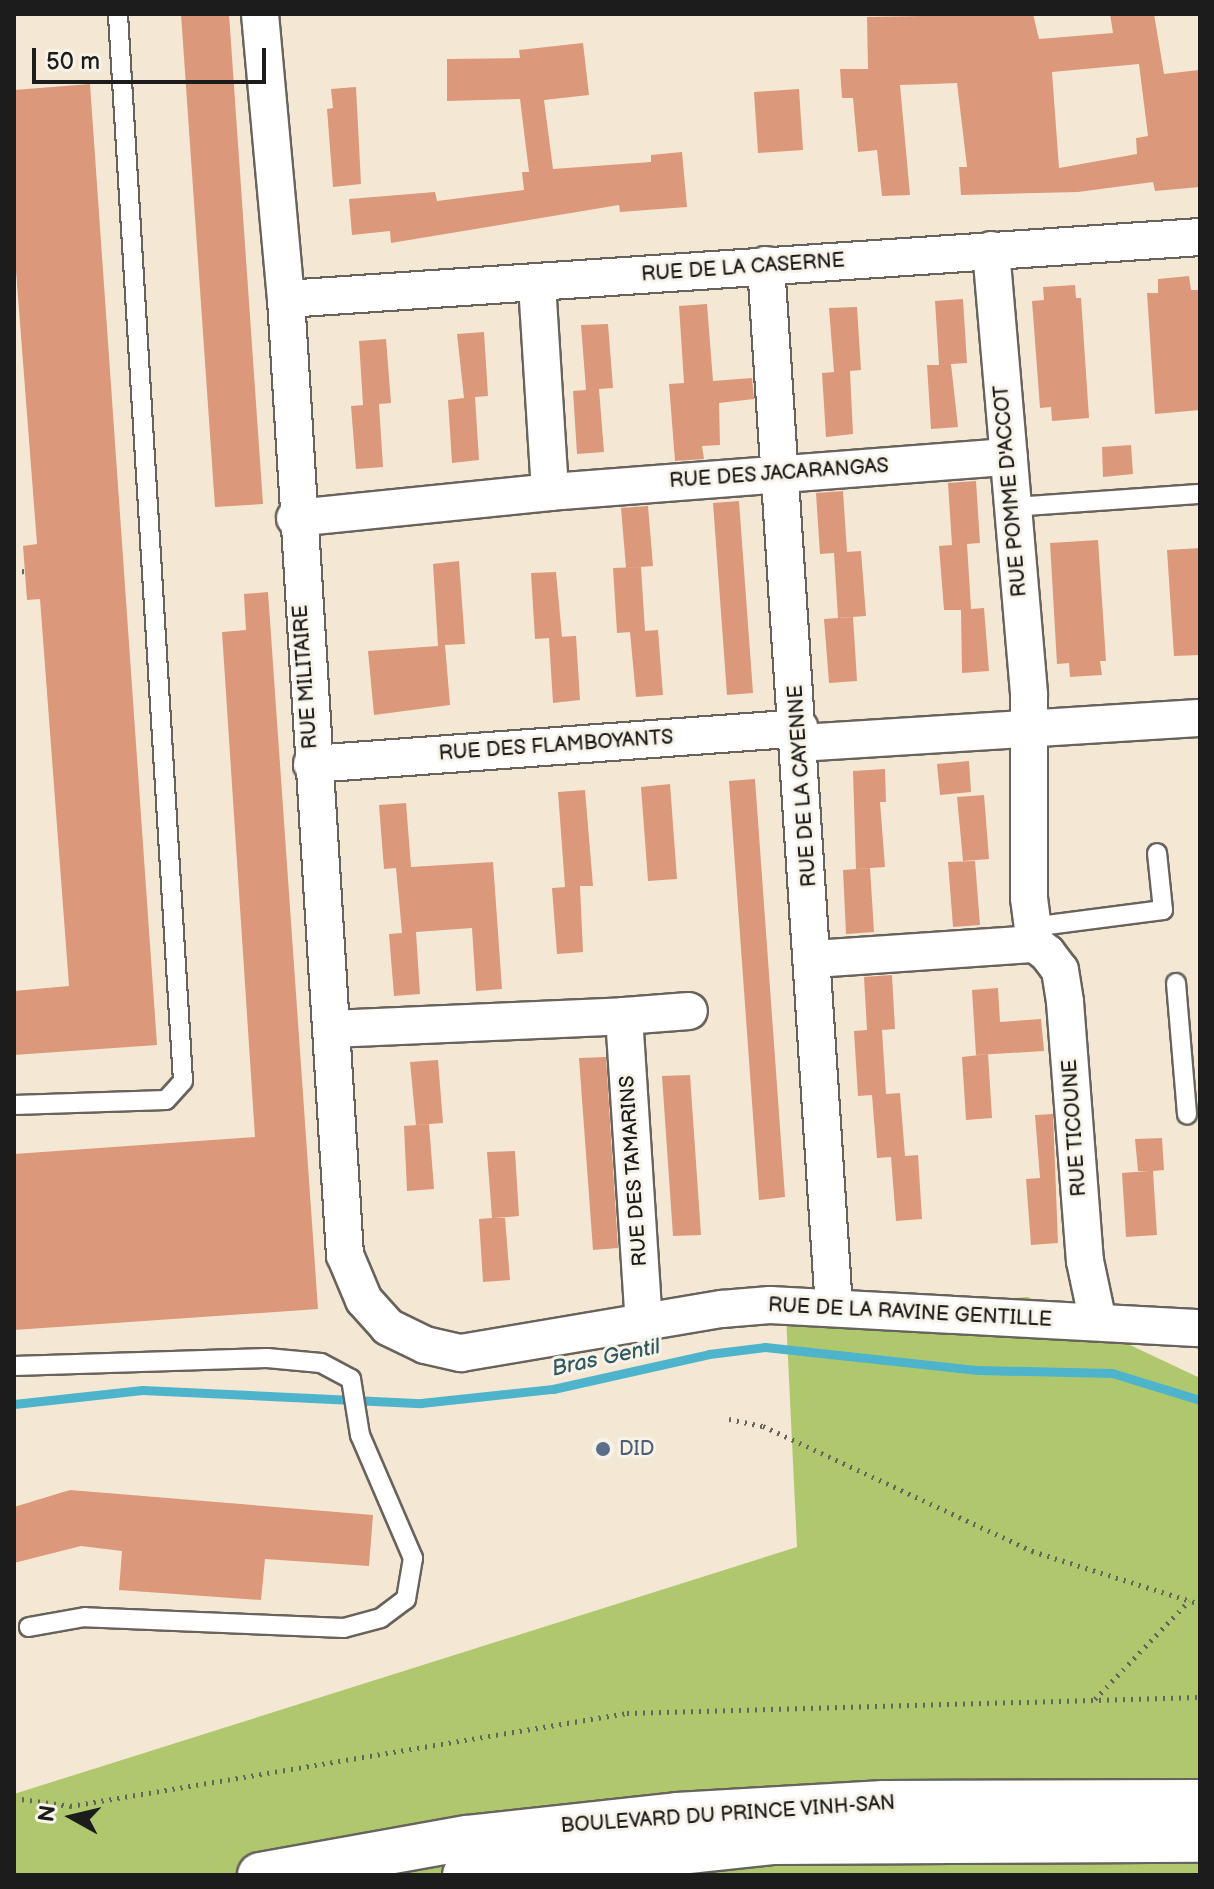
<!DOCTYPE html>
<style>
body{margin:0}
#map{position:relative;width:1214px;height:1889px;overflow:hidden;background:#f4e8d4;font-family:"Balsamiq Sans",sans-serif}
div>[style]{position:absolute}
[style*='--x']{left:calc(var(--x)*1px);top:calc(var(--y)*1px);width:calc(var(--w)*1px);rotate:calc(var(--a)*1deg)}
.green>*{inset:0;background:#afc86e}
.stream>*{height:9px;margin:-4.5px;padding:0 4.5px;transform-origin:4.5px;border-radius:4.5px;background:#4eb4cc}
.building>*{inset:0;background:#dc987b}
.path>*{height:5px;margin-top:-2.5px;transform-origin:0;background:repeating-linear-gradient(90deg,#68635c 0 2px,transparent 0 8px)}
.roads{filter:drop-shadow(2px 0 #68635c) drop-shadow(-2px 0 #68635c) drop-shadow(0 2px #68635c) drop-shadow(0 -2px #68635c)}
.lane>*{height:18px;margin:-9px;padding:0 9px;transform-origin:9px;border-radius:9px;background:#fff}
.street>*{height:36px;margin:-18px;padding:0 18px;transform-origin:18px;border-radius:18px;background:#fff}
.primary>*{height:44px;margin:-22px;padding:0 22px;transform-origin:22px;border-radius:22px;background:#fff}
.dots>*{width:22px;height:22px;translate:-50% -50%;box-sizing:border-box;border:4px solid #f7f3e8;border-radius:50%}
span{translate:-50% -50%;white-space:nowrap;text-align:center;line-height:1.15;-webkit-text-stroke:6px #f7f3e8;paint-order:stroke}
.street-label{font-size:20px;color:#1c1c1c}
.service-label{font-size:20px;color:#4e5e75}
.left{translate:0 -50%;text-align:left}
.water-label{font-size:22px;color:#305962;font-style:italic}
.frame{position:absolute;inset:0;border:16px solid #1c1c1c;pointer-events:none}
.north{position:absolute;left:32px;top:1777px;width:80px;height:80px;-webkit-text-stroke:6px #f7f3e8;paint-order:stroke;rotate:278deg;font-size:22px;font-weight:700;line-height:32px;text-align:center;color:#1c1c1c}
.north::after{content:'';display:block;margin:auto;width:28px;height:36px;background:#1c1c1c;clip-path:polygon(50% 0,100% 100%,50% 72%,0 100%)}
.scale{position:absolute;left:32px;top:48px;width:234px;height:36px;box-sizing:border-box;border:4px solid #1c1c1c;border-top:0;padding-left:10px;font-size:24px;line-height:28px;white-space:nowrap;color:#1c1c1c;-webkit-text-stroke:6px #f7f3e8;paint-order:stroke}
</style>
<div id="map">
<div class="green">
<i style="clip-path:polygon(1028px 1297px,1200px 1378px,1200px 1875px,14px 1875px,14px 1794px,797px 1547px,786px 1316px)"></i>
</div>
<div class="stream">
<i style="--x:14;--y:1404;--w:129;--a:-6.2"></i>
<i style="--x:142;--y:1390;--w:279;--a:2.7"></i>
<i style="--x:421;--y:1403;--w:133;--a:-6.1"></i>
<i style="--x:553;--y:1389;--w:160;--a:-12.6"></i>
<i style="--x:709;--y:1354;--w:56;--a:-7.1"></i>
<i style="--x:765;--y:1347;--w:214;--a:6.2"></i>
<i style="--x:978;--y:1370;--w:134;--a:1.3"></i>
<i style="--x:1112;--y:1373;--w:92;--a:17.1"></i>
</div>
<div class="building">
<i style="clip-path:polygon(181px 14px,229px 14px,263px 504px,215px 507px)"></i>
<i style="clip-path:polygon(evenodd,1033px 14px,1039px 39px,1113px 33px,1110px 14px,1154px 14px,1164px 74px,1199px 70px,1200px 187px,1155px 191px,1153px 182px,1078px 192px,961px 195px,959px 167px,967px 167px,957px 83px,932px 84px,900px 85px,910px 195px,882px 196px,877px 150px,858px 152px,853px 98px,842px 98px,840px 69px,868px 69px,867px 17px,1033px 14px,1139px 64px,1148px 136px,1136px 138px,1137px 154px,1059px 168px,1052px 72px,1139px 64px)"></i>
<i style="clip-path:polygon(583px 43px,589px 95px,544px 100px,553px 169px,651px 162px,651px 155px,682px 152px,687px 207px,620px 212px,619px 205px,391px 243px,390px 231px,352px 235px,349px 199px,435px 192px,437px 201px,524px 190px,522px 172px,529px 172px,520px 99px,447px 101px,447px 59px,520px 58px,519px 50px)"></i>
<i style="clip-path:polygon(90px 84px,157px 1045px,14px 1055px,14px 991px,69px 986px,40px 599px,27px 600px,23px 546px,37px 544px,14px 245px,14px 90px)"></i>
<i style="clip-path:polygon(356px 87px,361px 184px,333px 187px,327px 109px,333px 108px,331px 89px)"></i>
<i style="clip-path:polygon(799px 89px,803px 150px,758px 153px,754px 92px)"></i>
<i style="clip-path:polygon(1189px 276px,1191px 290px,1200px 290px,1200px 410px,1155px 414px,1147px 293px,1158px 293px,1158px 279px)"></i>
<i style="clip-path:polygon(1075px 285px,1076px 298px,1081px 298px,1089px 418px,1052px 421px,1051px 407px,1040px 408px,1032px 301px,1044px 300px,1043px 287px)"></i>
<i style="clip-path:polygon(963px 299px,967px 363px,951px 364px,958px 427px,931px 429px,927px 365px,939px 365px,935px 301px)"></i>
<i style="clip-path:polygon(707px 304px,713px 381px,752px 378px,754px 399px,719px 403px,720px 445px,702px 446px,704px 459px,675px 461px,669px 384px,684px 383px,679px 306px)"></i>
<i style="clip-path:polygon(857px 307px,861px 370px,850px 371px,853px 434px,826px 437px,822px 373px,834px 372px,829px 308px)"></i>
<i style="clip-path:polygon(608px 324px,613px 388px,599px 389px,604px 452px,577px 454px,573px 391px,586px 390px,581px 325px)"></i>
<i style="clip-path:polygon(484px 332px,488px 396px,475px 397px,479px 460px,452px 463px,448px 400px,464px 398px,457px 334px)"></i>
<i style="clip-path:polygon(386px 339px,391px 403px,379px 404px,383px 467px,356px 469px,351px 406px,363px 405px,359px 341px)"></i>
<i style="clip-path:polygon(1131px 445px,1133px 474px,1103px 477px,1102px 447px)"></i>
<i style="clip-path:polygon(976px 481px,980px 543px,967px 544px,969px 576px,971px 609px,984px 608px,989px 671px,962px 673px,961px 610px,944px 610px,939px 546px,952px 545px,948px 483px)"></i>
<i style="clip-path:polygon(843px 491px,847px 552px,861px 551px,866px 616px,838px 618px,834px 553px,820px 554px,816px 493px)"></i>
<i style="clip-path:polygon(739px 501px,753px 693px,727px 695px,713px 503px)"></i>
<i style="clip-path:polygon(648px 506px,653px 566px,626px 568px,621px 508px)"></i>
<i style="clip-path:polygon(1098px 540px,1106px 661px,1100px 661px,1102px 675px,1070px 677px,1069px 663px,1057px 664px,1050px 543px)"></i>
<i style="clip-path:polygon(1200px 548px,1200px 655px,1174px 656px,1167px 550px)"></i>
<i style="clip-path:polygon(459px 561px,465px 644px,445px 645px,450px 705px,374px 715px,368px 651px,438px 646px,433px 564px)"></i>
<i style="clip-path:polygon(641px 567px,645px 631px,658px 630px,663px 695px,636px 697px,630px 632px,645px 631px,617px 633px,613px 568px)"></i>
<i style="clip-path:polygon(556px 572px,562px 637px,557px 637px,576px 636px,580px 700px,553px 703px,549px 638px,535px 639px,531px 573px)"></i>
<i style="clip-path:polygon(268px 592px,318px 1309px,14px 1330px,14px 1154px,255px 1137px,222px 632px,246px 630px,244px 594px)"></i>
<i style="clip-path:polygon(853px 617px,857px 681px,829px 683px,824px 619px)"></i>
<i style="clip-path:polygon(969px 761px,971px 792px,940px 795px,937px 764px)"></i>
<i style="clip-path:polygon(885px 769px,886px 802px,880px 802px,885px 867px,856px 869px,853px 771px)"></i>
<i style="clip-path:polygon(755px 779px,785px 1197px,759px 1200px,729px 781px)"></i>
<i style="clip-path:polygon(670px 784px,677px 879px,648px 881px,641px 787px)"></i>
<i style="clip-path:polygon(585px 790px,593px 886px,580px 886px,583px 952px,557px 954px,552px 888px,580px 886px,565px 887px,558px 792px)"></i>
<i style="clip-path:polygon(984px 795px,989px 859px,963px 861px,957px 797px)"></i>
<i style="clip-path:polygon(406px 803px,411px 867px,493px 862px,502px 989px,476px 991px,472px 928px,416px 932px,420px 994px,394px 996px,389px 934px,402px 933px,396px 868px,384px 869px,379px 805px)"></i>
<i style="clip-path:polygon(975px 861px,980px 925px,953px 927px,948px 862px)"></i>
<i style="clip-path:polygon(870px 868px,874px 932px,846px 934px,843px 870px)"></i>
<i style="clip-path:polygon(892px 975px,895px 1029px,882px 1030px,886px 1094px,900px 1093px,905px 1156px,918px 1155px,922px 1219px,896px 1221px,891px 1157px,877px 1158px,872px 1095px,858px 1096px,854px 1031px,867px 1030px,864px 977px)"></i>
<i style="clip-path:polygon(998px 988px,1000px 1022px,1041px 1019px,1044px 1051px,976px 1055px,972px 990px)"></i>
<i style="clip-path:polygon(988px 1054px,992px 1118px,966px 1120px,962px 1057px)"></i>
<i style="clip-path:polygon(606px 1057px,618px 1248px,593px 1250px,579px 1058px)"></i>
<i style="clip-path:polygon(438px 1060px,443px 1123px,416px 1125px,410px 1062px)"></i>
<i style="clip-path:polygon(690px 1075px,701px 1235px,673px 1236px,662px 1076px)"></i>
<i style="clip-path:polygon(1053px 1114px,1058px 1243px,1031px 1245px,1026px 1179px,1040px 1178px,1035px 1115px)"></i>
<i style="clip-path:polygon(429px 1124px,434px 1189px,407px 1191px,404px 1126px)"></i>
<i style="clip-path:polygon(1162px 1138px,1164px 1170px,1153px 1171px,1157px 1235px,1126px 1237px,1122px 1173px,1149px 1171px,1138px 1171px,1135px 1139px)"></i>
<i style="clip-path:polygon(515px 1151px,519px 1216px,494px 1218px,505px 1218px,510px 1280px,483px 1282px,479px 1219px,492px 1218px,487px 1152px)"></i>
<i style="clip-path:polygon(70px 1490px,373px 1515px,369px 1566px,265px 1559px,261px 1600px,119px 1590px,122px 1551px,81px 1546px,14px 1563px,14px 1507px)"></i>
</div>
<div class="path">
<i style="--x:14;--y:572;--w:11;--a:-5"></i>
<i style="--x:729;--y:1419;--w:35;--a:12"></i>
<i style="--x:763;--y:1426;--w:297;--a:24.9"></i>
<i style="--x:1032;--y:1551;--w:176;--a:17.5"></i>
<i style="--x:1095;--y:1699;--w:136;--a:-46.2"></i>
<i style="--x:14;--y:1798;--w:57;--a:8.1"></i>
<i style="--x:70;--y:1806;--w:565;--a:-9.48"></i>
<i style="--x:627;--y:1713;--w:573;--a:-1.6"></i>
</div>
<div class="roads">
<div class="lane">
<i style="--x:1013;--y:507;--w:187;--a:-4"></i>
<i style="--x:1032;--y:927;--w:132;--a:-7.4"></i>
<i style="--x:1163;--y:910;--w:57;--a:-96"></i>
<i style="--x:1176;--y:983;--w:132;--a:85.2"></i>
<i style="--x:14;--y:1105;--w:152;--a:-1.9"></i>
<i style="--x:166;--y:1100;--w:25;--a:-48"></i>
<i style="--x:183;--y:1081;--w:1069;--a:-93.49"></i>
<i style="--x:14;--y:1366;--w:253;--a:-1.8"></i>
<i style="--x:267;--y:1358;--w:54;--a:5.3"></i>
<i style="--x:321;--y:1363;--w:34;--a:28"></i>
<i style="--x:351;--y:1379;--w:57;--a:80.9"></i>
<i style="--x:360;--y:1435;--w:134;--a:66.7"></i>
<i style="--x:413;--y:1558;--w:42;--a:99.7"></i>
<i style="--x:406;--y:1599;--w:31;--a:143"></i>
<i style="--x:381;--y:1618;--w:38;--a:165"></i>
<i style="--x:344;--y:1628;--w:259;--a:-177.6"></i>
<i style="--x:85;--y:1617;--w:57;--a:169.9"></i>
</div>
<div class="street">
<i style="--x:260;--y:14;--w:286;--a:84.8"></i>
<i style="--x:286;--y:299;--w:958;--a:86.47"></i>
<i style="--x:345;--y:1255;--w:49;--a:67.1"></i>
<i style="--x:364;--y:1300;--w:36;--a:48"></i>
<i style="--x:388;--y:1327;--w:41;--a:25.9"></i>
<i style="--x:425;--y:1345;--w:37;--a:13"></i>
<i style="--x:461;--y:1353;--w:265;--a:-9.6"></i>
<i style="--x:722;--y:1309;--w:48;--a:-4.8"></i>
<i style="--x:770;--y:1305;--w:431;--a:3.1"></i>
<i style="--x:991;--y:250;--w:447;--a:85.1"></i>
<i style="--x:1029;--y:695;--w:203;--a:90"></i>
<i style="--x:1029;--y:898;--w:46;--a:82.6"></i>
<i style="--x:766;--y:265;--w:1044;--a:86.27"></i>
<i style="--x:537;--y:284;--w:208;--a:86.4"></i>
<i style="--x:286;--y:299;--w:916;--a:-3.88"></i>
<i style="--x:295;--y:518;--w:256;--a:-5.8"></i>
<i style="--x:550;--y:492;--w:460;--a:-4.4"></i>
<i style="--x:800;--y:743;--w:401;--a:-3.6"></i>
<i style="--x:312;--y:764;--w:489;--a:-4.2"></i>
<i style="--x:814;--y:959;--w:222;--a:-3.9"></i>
<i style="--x:1035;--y:944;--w:15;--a:37"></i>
<i style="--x:1047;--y:953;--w:21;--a:53"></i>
<i style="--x:1060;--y:970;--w:32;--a:81"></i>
<i style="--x:1065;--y:1002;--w:260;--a:85.6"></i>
<i style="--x:1085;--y:1261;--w:62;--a:78"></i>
<i style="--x:624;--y:1016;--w:65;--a:-4.4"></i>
<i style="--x:331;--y:1029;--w:293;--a:-2.5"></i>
<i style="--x:624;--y:1016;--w:310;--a:86.3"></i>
</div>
<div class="primary">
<i style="--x:260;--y:1875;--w:209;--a:-10.2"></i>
<i style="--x:466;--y:1838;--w:212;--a:-6.2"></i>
<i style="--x:677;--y:1815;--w:207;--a:-3.3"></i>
<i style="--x:884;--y:1803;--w:316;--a:-0.2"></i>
<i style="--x:465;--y:1875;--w:311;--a:-6.1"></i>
<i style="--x:774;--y:1842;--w:426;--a:-0.3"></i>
</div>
</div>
<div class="dots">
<i style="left:603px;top:1449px;background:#5c6f8a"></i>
</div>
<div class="street-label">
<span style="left:743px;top:268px;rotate:-4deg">RUE DE LA CASERNE</span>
<span style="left:779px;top:474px;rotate:-4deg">RUE DES JACARANGAS</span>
<span style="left:1011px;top:491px;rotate:-95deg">RUE POMME D'ACCOT</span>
<span style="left:306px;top:677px;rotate:-94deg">RUE MILITAIRE</span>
<span style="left:556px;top:746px;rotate:-4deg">RUE DES FLAMBOYANTS</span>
<span style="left:803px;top:786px;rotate:-94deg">RUE DE LA CAYENNE</span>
<span style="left:1075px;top:1128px;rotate:-94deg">RUE TICOUNE</span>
<span style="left:634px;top:1171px;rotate:-94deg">RUE DES TAMARINS</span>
<span style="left:910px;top:1313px;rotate:3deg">RUE DE LA RAVINE GENTILLE</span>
<span style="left:728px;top:1815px;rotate:-4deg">BOULEVARD DU PRINCE VINH-SAN</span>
</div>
<div class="service-label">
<span class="left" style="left:619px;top:1449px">DID</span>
</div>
<div class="water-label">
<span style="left:606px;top:1358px;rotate:-12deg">Bras Gentil</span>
</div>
<div class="frame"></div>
<div class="north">N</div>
<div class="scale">50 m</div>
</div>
